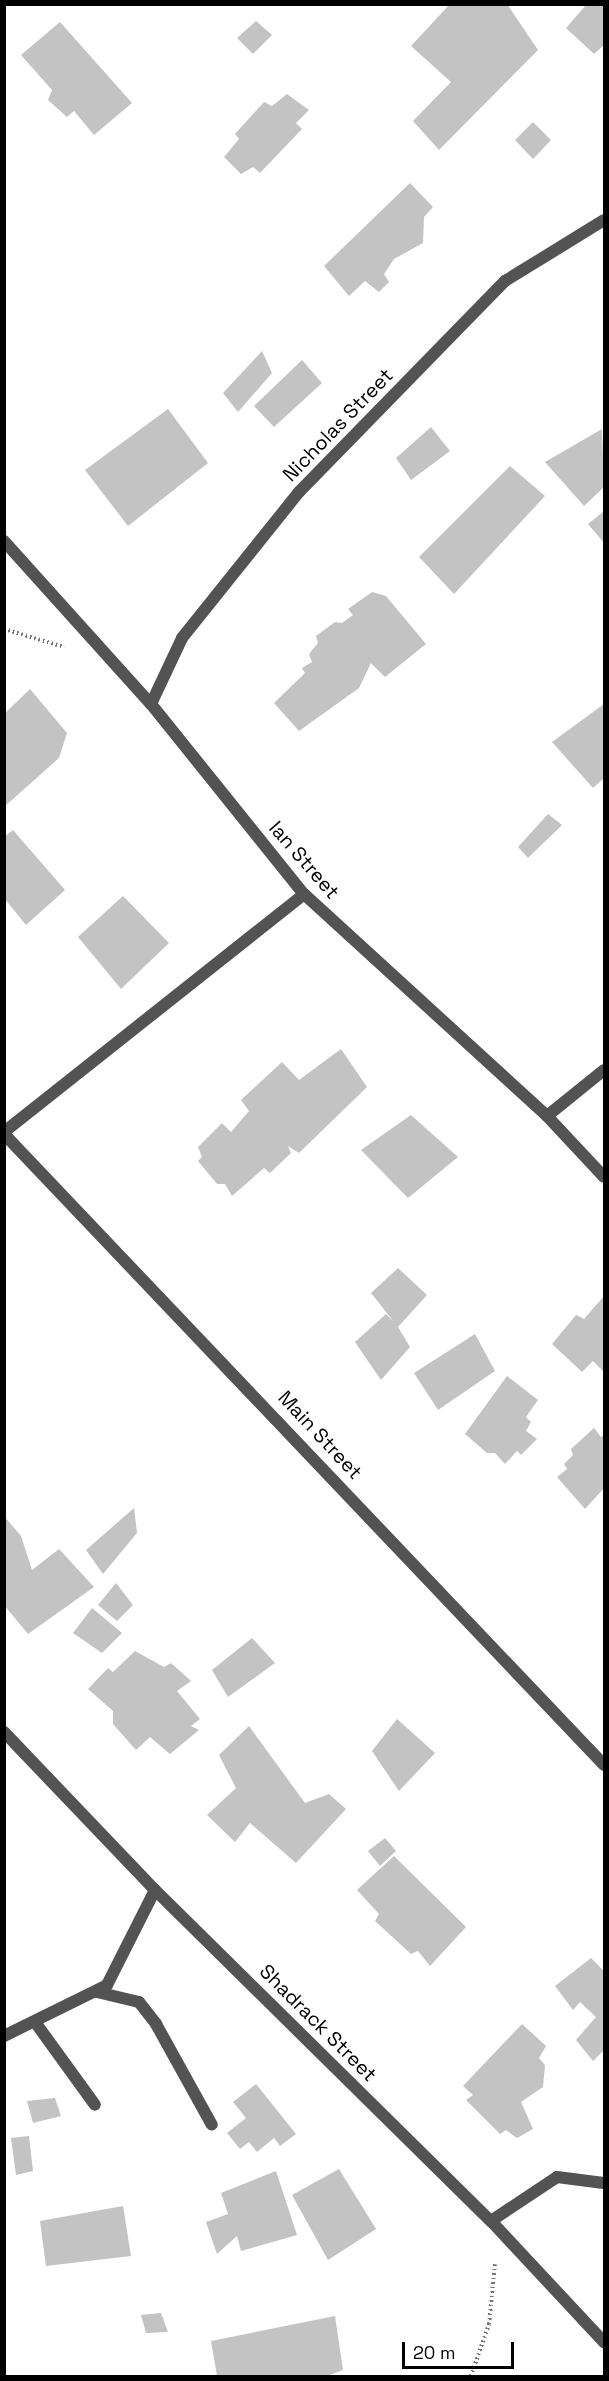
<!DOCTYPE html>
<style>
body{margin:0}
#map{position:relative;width:609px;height:2381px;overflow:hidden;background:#fff;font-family:"Space Grotesk",sans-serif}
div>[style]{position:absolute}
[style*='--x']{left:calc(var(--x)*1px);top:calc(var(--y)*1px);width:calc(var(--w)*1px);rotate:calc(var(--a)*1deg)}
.building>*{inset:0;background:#c3c3c3}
.path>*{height:4px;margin-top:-2px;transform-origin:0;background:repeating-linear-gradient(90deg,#757575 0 1.5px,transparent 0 4.5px)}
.minor>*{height:12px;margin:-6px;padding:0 6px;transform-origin:6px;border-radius:6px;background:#535353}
.tertiary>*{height:12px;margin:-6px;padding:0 6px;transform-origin:6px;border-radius:6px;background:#535353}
span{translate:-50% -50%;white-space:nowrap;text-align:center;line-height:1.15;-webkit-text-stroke:4.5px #fff;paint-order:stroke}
.street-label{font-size:20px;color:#000}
.frame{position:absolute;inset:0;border:6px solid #000;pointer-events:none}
.scale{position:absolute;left:402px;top:2342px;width:112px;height:27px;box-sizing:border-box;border:3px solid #000;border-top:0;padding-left:8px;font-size:18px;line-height:21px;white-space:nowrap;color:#000;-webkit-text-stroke:4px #fff;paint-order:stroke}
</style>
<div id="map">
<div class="building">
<i style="clip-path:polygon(450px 4px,507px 4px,538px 50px,439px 150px,413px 121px,451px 82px,411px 46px)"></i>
<i style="clip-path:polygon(587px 4px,604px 4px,604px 45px,594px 54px,566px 28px)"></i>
<i style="clip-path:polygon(256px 21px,272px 35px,253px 54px,237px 38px)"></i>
<i style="clip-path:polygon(60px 22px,132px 103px,94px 135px,74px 111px,67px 117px,48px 100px,52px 90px,21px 55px)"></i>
<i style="clip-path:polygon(287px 94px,309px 110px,296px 123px,302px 129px,260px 173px,253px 167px,241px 174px,224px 157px,239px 139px,235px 134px,264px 102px,272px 106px)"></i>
<i style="clip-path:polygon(533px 122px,551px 140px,533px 159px,515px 140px)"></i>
<i style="clip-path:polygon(410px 183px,433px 207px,424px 217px,423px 243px,394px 259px,384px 274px,389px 282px,379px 292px,365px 281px,349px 296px,324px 266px)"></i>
<i style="clip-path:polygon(262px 351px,272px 373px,238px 412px,223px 393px)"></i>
<i style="clip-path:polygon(302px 360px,322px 383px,274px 427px,254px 406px)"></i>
<i style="clip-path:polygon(168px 409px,208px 463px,128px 526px,85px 470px)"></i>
<i style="clip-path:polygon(431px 427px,450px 451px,411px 480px,396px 458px)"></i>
<i style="clip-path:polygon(602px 429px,604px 487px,584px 506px,545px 462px)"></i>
<i style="clip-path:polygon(510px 466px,545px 496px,454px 594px,419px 557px)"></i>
<i style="clip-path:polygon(604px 511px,604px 543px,588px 524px)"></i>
<i style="clip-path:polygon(372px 592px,386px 596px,426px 644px,385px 677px,371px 663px,359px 688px,299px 731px,274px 703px,305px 673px,302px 668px,312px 662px,309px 654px,318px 643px,316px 636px,335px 622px,342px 623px,353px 615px,348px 609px)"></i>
<i style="clip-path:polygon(30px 689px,67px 733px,59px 758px,4px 807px,4px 714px)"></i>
<i style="clip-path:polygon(604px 704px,604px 778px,593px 788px,552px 742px)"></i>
<i style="clip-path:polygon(548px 814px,562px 825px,528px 858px,518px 847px)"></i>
<i style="clip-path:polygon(13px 830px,65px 890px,26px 925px,4px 898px,4px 837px)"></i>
<i style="clip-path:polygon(123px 896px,169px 943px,121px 989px,78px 937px)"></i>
<i style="clip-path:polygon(341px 1049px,367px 1087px,299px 1153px,288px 1146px,291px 1153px,270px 1173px,264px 1168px,232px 1196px,225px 1184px,217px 1184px,198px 1161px,202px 1157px,198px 1147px,222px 1123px,231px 1132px,249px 1111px,241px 1100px,282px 1062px,299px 1080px)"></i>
<i style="clip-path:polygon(411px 1115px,458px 1157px,408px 1198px,361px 1150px)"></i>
<i style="clip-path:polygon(398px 1268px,427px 1295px,398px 1327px,410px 1347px,381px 1380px,355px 1342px,386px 1314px,394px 1322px,371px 1293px)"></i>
<i style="clip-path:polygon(604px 1296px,604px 1372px,593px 1361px,582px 1372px,552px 1344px,576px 1315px,584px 1319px)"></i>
<i style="clip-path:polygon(475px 1334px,495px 1371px,438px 1410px,414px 1373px)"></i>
<i style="clip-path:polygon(507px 1376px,538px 1400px,526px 1417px,531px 1422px,526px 1431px,537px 1439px,521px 1455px,517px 1451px,505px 1464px,495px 1453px,487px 1453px,465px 1434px)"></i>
<i style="clip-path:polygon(594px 1428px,601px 1437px,604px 1434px,604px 1488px,585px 1509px,557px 1477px,567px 1469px,564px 1464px,573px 1455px,571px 1449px)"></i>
<i style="clip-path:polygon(134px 1508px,137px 1533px,103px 1574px,86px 1550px)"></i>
<i style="clip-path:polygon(4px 1516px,21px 1536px,32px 1570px,59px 1549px,94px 1587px,28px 1634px,4px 1605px)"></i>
<i style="clip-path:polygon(116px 1583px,133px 1605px,117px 1621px,98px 1605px)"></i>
<i style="clip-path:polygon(92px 1608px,122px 1633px,102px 1653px,73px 1633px)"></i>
<i style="clip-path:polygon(252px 1638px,275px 1663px,228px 1697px,212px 1670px)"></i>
<i style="clip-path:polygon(135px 1651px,164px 1667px,171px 1663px,191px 1681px,177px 1691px,200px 1719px,191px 1726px,199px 1730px,170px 1754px,150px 1737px,136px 1750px,113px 1724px,113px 1711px,88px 1689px,108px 1668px,113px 1672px)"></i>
<i style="clip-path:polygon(397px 1719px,435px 1753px,399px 1791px,372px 1751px)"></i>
<i style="clip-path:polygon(249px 1726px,305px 1803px,329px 1794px,346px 1809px,296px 1863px,250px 1823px,235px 1842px,207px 1815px,236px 1788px,219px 1755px)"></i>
<i style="clip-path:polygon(385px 1838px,396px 1851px,380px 1866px,368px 1851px)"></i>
<i style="clip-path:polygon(394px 1856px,466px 1927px,430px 1966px,418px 1951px,411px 1954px,375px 1921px,379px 1914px,357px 1890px)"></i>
<i style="clip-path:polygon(591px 1958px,604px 1971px,604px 2050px,593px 2061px,576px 2040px,596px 2017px,580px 2002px,573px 2010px,555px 1986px)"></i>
<i style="clip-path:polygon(522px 2024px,546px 2046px,539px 2058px,545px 2065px,543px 2087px,521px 2102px,533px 2129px,517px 2138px,506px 2130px,500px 2134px,466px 2100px,473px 2095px,463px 2086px)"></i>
<i style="clip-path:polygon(256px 2084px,296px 2134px,280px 2146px,274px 2138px,257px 2152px,249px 2142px,240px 2149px,227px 2133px,246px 2118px,233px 2102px)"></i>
<i style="clip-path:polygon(55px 2098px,61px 2116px,33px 2123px,27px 2101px)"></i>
<i style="clip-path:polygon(29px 2136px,33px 2171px,16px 2175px,11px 2138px)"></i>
<i style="clip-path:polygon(339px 2169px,376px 2229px,328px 2260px,292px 2195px)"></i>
<i style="clip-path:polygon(276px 2171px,297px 2235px,241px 2251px,237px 2236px,217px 2254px,206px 2222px,228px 2214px,221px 2193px)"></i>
<i style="clip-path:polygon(123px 2206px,131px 2256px,46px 2266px,40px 2221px)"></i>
<i style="clip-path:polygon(161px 2313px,168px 2332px,146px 2333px,141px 2315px)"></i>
<i style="clip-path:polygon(335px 2316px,343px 2370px,327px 2376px,217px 2376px,211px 2341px)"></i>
</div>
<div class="path">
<i style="--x:4;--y:629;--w:63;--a:16.7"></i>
<i style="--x:471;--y:2376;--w:55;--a:-70.9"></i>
<i style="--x:489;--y:2324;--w:60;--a:-84.3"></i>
</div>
<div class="minor">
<i style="--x:4;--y:541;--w:219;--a:48"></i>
<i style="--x:151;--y:704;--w:244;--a:51.2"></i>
<i style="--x:304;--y:894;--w:329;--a:42.4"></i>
<i style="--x:547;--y:1116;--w:83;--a:46.9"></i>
<i style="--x:151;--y:704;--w:73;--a:-64.8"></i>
<i style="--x:182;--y:638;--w:187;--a:-51.3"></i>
<i style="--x:299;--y:492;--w:295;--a:-45.7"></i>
<i style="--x:505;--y:281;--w:116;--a:-31.6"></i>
<i style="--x:547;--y:1116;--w:73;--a:-38.9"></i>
<i style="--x:4;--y:1132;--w:383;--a:-38.4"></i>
<i style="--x:4;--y:1732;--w:219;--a:46.3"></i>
<i style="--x:155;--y:1890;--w:472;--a:44.6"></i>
<i style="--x:491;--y:2221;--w:166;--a:47"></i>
<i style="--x:97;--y:1992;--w:43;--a:13.4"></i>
<i style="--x:139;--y:2002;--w:28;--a:52"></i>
<i style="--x:156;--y:2024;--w:115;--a:61"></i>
<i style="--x:35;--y:2022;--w:102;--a:54.1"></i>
<i style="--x:4;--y:2036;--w:115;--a:-26.3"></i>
<i style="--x:107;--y:1985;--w:106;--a:-63.2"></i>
<i style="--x:491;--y:2221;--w:79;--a:-33.7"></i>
<i style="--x:557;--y:2177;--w:47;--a:7.3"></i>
</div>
<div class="tertiary">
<i style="--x:4;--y:1134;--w:871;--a:46.44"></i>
</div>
<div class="street-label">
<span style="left:338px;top:425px;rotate:-46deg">Nicholas Street</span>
<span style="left:304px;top:860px;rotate:49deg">Ian Street</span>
<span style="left:320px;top:1435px;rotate:47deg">Main Street</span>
<span style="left:318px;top:2023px;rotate:45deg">Shadrack Street</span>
</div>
<div class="frame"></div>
<div class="scale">20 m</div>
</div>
